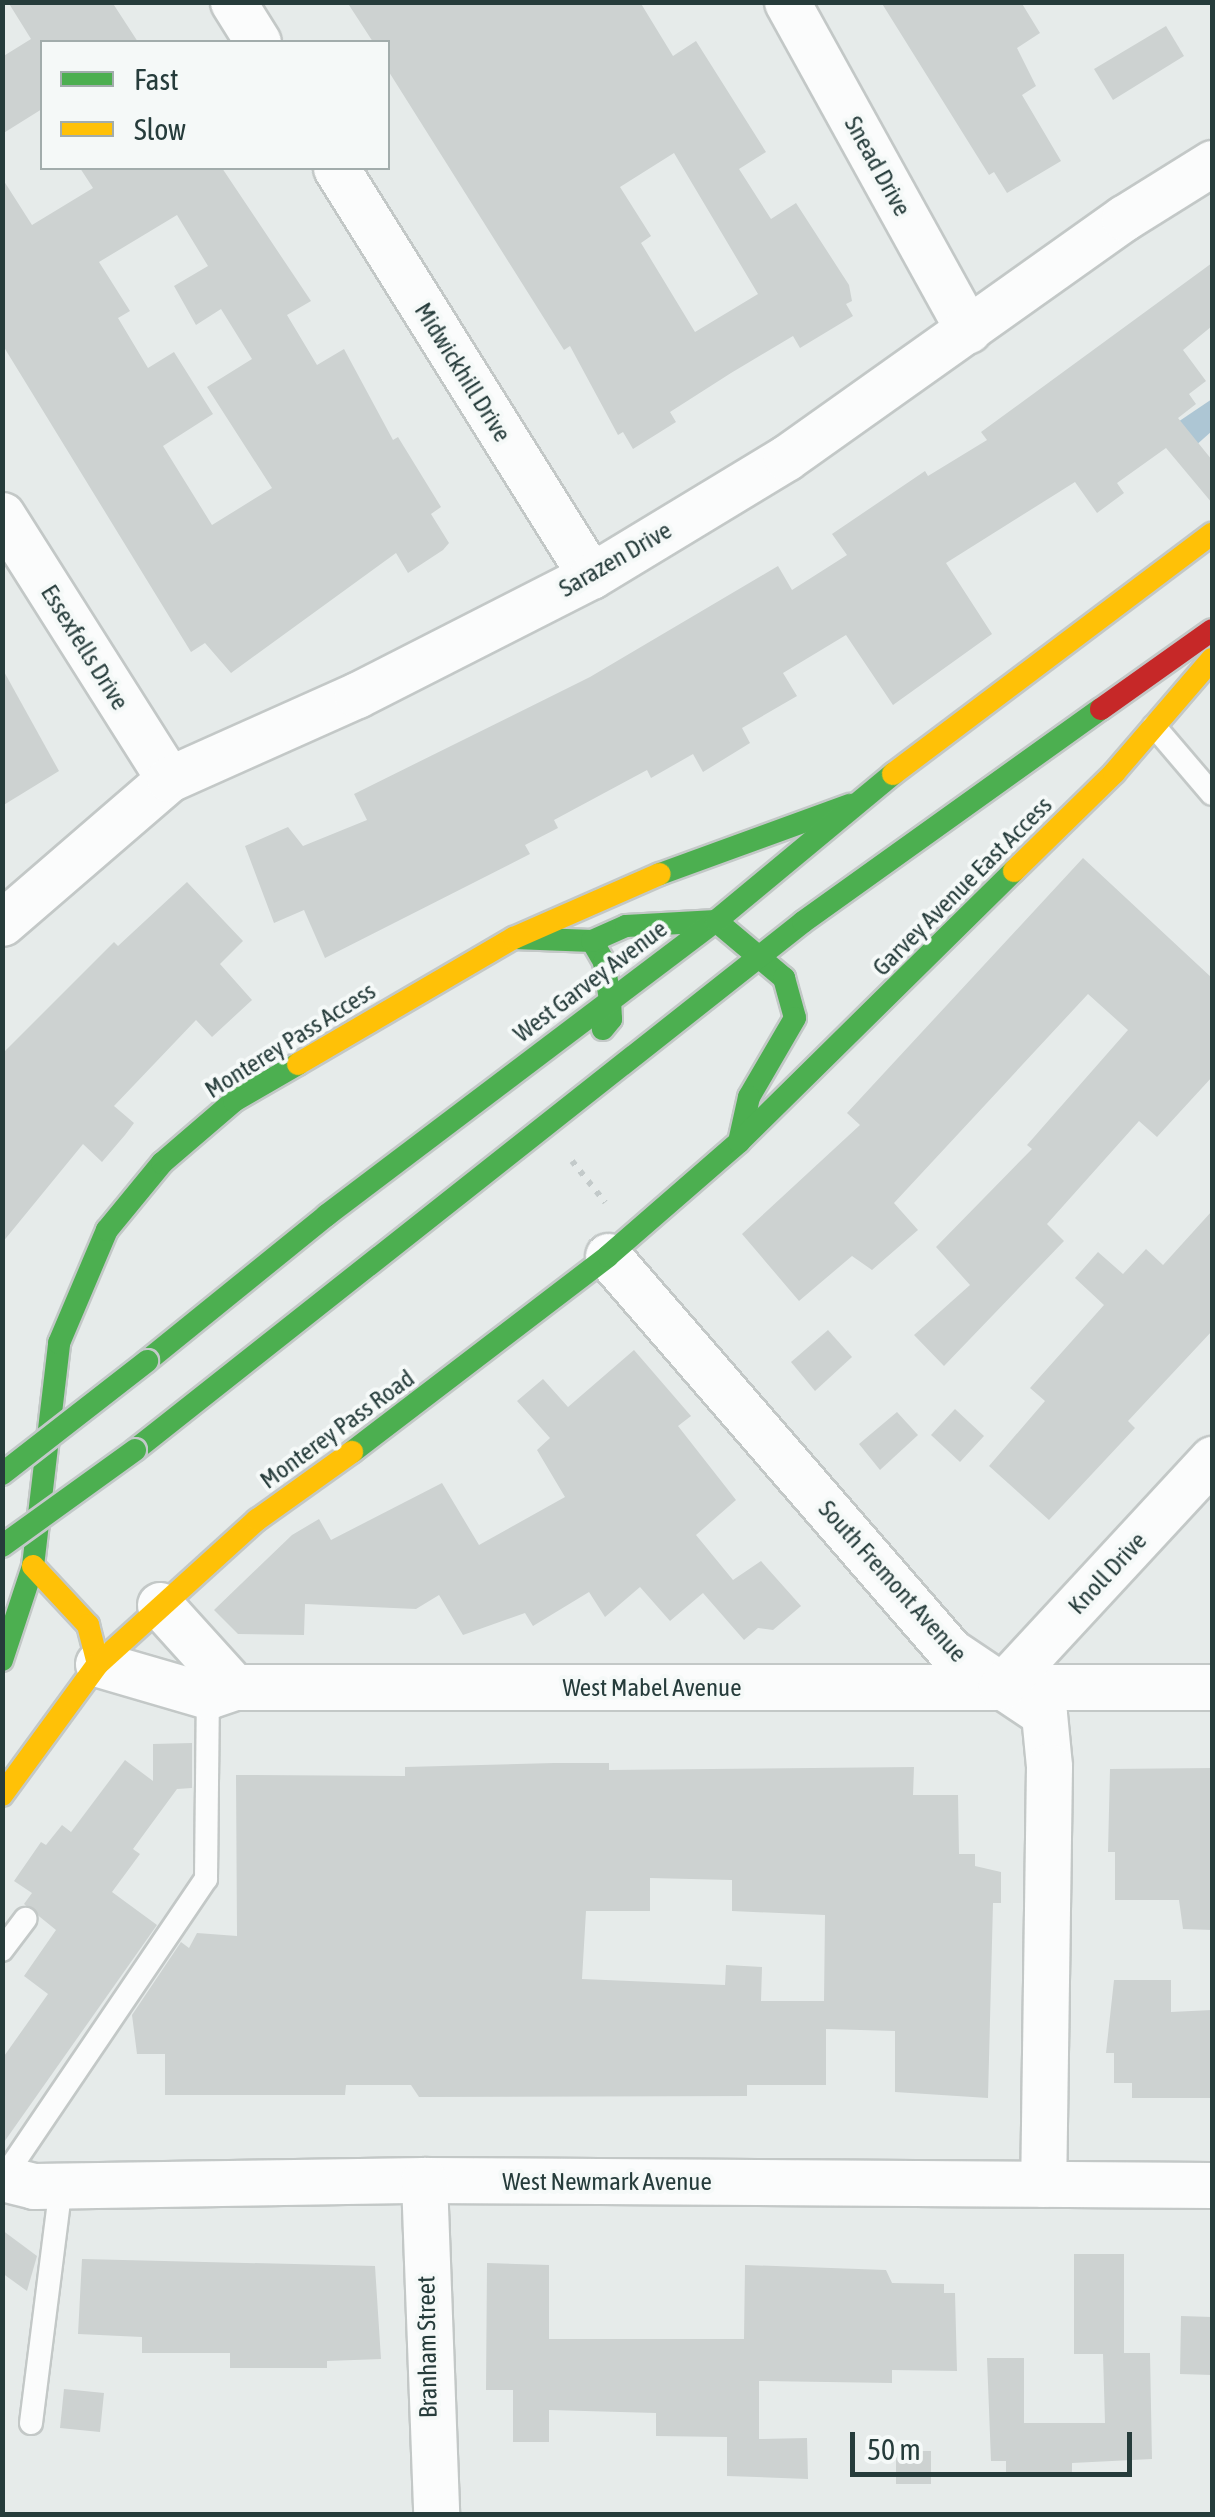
<!DOCTYPE html>
<style>
body{margin:0}
#map{position:relative;width:1215px;height:2517px;overflow:hidden;background:#e6ebea;font-family:"Asap Condensed",sans-serif}
div>[style]{position:absolute}
[style*='--x']{left:calc(var(--x)*1px);top:calc(var(--y)*1px);width:calc(var(--w)*1px);rotate:calc(var(--a)*1deg)}
.water>*{inset:0;background:#adc6d4}
.building>*{inset:0;background:#cdd2d1}
.path>*{height:6px;margin-top:-3px;transform-origin:0;background:repeating-linear-gradient(90deg,#c3caca 0 5px,transparent 0 13px)}
.roads{filter:drop-shadow(2px 0 #c3c8c7) drop-shadow(-2px 0 #c3c8c7) drop-shadow(0 2px #c3c8c7) drop-shadow(0 -2px #c3c8c7)}
.lane>*{height:22px;margin:-11px;padding:0 11px;transform-origin:11px;border-radius:11px;background:#fbfcfc}
.street>*{height:45px;margin:-22.5px;padding:0 22.5px;transform-origin:22.5px;border-radius:22.5px;background:#fbfcfc}
.fast>*{height:22px;margin:-11px;padding:0 11px;transform-origin:11px;border-radius:11px;background:#4caf50}
.slow>*{height:22px;margin:-11px;padding:0 11px;transform-origin:11px;border-radius:11px;background:#ffc107}
.jam>*{height:22px;margin:-11px;padding:0 11px;transform-origin:11px;border-radius:11px;background:#c62828}
.bridges{filter:drop-shadow(2px 0 #c3c9c9) drop-shadow(-2px 0 #c3c9c9) drop-shadow(0 2px #c3c9c9) drop-shadow(0 -2px #c3c9c9)}
.fast-bridge>*{height:22px;margin:-11px;padding:0 11px;transform-origin:11px;border-radius:11px;background:#4caf50}
span{translate:-50% -50%;white-space:nowrap;text-align:center;line-height:1.15;-webkit-text-stroke:8px #f5f9f8;paint-order:stroke}
.street-label{font-size:25px;color:#263c3b}
.frame{position:absolute;inset:0;border:5px solid #263c3b;pointer-events:none}
.legend{position:absolute;left:40px;top:40px;width:350px;height:130px;box-sizing:border-box;background:#f5f9f8;border:2px solid #a2adac;margin:0;padding:12px 18px;list-style:none;font-size:30px;color:#263c3b}
.legend li{display:flex;align-items:center;gap:20px;height:50px}
.legend b{width:50px;border:2px solid #a2adac}
.scale{position:absolute;left:850px;top:2432px;width:282px;height:45px;box-sizing:border-box;border:5px solid #263c3b;border-top:0;padding-left:12px;font-size:30px;line-height:35px;white-space:nowrap;color:#263c3b;-webkit-text-stroke:8px #f5f9f8;paint-order:stroke}
</style>
<div id="map">
<div class="water">
<i style="clip-path:polygon(1212px 399px,1212px 431px,1194px 447px,1169px 428px)"></i>
</div>
<div class="building">
<i style="clip-path:polygon(8px 2px,112px 2px,138px 42px,42px 42px,42px 109px,2px 134px,2px 57px,31px 39px)"></i>
<i style="clip-path:polygon(evenodd,347px 2px,640px 2px,673px 56px,696px 41px,766px 152px,739px 169px,771px 219px,796px 203px,849px 285px,852px 301px,846px 304px,853px 316px,800px 348px,793px 336px,731px 373px,670px 412px,676px 422px,633px 449px,623px 432px,618px 435px,570px 346px,564px 350px,389px 72px,388px 42px,373px 42px,347px 2px,674px 153px,758px 294px,695px 332px,641px 243px,651px 236px,620px 187px,674px 153px)"></i>
<i style="clip-path:polygon(881px 2px,1021px 2px,1040px 33px,1017px 48px,1036px 86px,1022px 95px,1061px 161px,1007px 193px,994px 172px,989px 175px)"></i>
<i style="clip-path:polygon(1166px 26px,1184px 56px,1113px 100px,1094px 69px)"></i>
<i style="clip-path:polygon(evenodd,80px 168px,222px 168px,311px 301px,287px 315px,317px 365px,344px 349px,393px 440px,398px 437px,441px 507px,431px 514px,449px 543px,443px 550px,408px 573px,396px 553px,231px 673px,205px 643px,191px 652px,2px 344px,2px 178px,32px 225px,93px 188px,80px 168px,177px 215px,208px 266px,174px 286px,196px 325px,221px 309px,252px 359px,207px 387px,272px 488px,212px 525px,163px 446px,213px 414px,174px 352px,148px 368px,118px 318px,130px 311px,99px 262px,177px 215px)"></i>
<i style="clip-path:polygon(1212px 263px,1212px 326px,1183px 350px,1206px 381px,1189px 394px,1196px 404px,1178px 418px,1212px 460px,1212px 503px,1166px 448px,1117px 483px,1124px 493px,1097px 513px,1075px 482px,946px 563px,992px 634px,893px 705px,846px 635px,783px 673px,797px 696px,742px 728px,750px 743px,703px 772px,693px 754px,651px 778px,647px 770px,554px 820px,558px 828px,525px 845px,530px 854px,325px 958px,304px 910px,274px 923px,245px 846px,288px 827px,303px 846px,367px 820px,354px 794px,590px 677px,778px 566px,792px 590px,847px 555px,832px 534px,925px 471px,928px 476px,987px 440px,981px 432px)"></i>
<i style="clip-path:polygon(2px 668px,59px 771px,2px 806px)"></i>
<i style="clip-path:polygon(1083px 858px,1212px 978px,1212px 1077px,1157px 1137px,1139px 1121px,1047px 1224px,1064px 1241px,944px 1366px,914px 1335px,970px 1285px,936px 1247px,1032px 1149px,1027px 1145px,1128px 1030px,1088px 994px,894px 1203px,918px 1230px,872px 1270px,852px 1256px,799px 1301px,742px 1234px,860px 1125px,847px 1113px)"></i>
<i style="clip-path:polygon(187px 882px,243px 941px,220px 964px,252px 1000px,212px 1037px,196px 1020px,114px 1106px,134px 1123px,125px 1135px,102px 1162px,83px 1144px,2px 1243px,2px 1054px,114px 942px,118px 946px)"></i>
<i style="clip-path:polygon(1212px 1211px,1212px 1331px,1128px 1421px,1135px 1428px,1049px 1520px,989px 1466px,1045px 1401px,1030px 1388px,1104px 1305px,1075px 1278px,1098px 1252px,1123px 1274px,1146px 1249px,1163px 1265px)"></i>
<i style="clip-path:polygon(828px 1330px,852px 1357px,815px 1391px,791px 1362px)"></i>
<i style="clip-path:polygon(634px 1350px,691px 1416px,678px 1426px,736px 1500px,696px 1535px,733px 1580px,761px 1561px,801px 1606px,773px 1630px,758px 1628px,744px 1640px,703px 1593px,670px 1621px,640px 1587px,605px 1617px,589px 1592px,533px 1626px,525px 1613px,463px 1635px,439px 1595px,416px 1609px,305px 1604px,304px 1635px,238px 1634px,214px 1610px,292px 1535px,319px 1519px,331px 1540px,442px 1483px,479px 1545px,565px 1497px,537px 1450px,550px 1438px,517px 1401px,543px 1379px,568px 1407px)"></i>
<i style="clip-path:polygon(955px 1409px,984px 1436px,960px 1462px,931px 1435px)"></i>
<i style="clip-path:polygon(897px 1412px,918px 1435px,880px 1470px,859px 1444px)"></i>
<i style="clip-path:polygon(192px 1743px,192px 1788px,177px 1789px,133px 1849px,140px 1854px,112px 1892px,157px 1925px,2px 2145px,2px 2059px,48px 1994px,24px 1976px,56px 1930px,24px 1904px,32px 1893px,14px 1881px,41px 1842px,46px 1845px,62px 1825px,71px 1832px,125px 1760px,153px 1781px,153px 1744px)"></i>
<i style="clip-path:polygon(evenodd,554px 1763px,609px 1763px,609px 1770px,914px 1767px,913px 1795px,958px 1795px,959px 1854px,975px 1854px,975px 1866px,1001px 1872px,1001px 1903px,993px 1903px,988px 2098px,895px 2092px,895px 2031px,826px 2029px,826px 2085px,747px 2085px,747px 2096px,419px 2097px,411px 2085px,346px 2085px,345px 2095px,165px 2095px,165px 2054px,137px 2054px,132px 2015px,181px 1942px,189px 1948px,197px 1933px,237px 1936px,236px 1775px,405px 1776px,405px 1767px,554px 1763px,650px 1878px,732px 1880px,732px 1911px,825px 1915px,824px 2001px,761px 2001px,762px 1967px,726px 1965px,725px 1985px,582px 1979px,586px 1911px,650px 1911px,650px 1878px)"></i>
<i style="clip-path:polygon(1212px 1768px,1212px 1930px,1183px 1929px,1179px 1900px,1115px 1900px,1115px 1852px,1108px 1852px,1110px 1769px)"></i>
<i style="clip-path:polygon(1114px 1980px,1171px 1980px,1171px 2012px,1212px 2010px,1212px 2098px,1132px 2098px,1132px 2083px,1114px 2083px,1114px 2053px,1106px 2053px)"></i>
<i style="clip-path:polygon(2px 2230px,37px 2256px,27px 2291px,2px 2273px)"></i>
<i style="clip-path:polygon(1074px 2254px,1124px 2254px,1124px 2353px,1150px 2353px,1152px 2459px,1072px 2463px,1072px 2477px,1006px 2475px,1006px 2461px,991px 2461px,987px 2358px,1024px 2358px,1024px 2423px,1105px 2423px,1103px 2354px,1074px 2354px)"></i>
<i style="clip-path:polygon(82px 2259px,375px 2266px,381px 2359px,327px 2361px,327px 2368px,230px 2368px,230px 2353px,142px 2353px,142px 2337px,78px 2334px)"></i>
<i style="clip-path:polygon(487px 2263px,549px 2265px,549px 2339px,744px 2339px,745px 2265px,886px 2270px,892px 2283px,944px 2284px,944px 2293px,955px 2293px,957px 2371px,892px 2370px,892px 2383px,759px 2381px,759px 2439px,807px 2438px,808px 2479px,727px 2476px,727px 2437px,656px 2436px,656px 2413px,549px 2410px,549px 2442px,513px 2442px,513px 2390px,486px 2390px)"></i>
<i style="clip-path:polygon(1181px 2316px,1212px 2317px,1212px 2375px,1180px 2374px)"></i>
<i style="clip-path:polygon(64px 2389px,104px 2393px,100px 2432px,60px 2428px)"></i>
<i style="clip-path:polygon(896px 2451px,931px 2451px,931px 2484px,896px 2484px)"></i>
</div>
<div class="path">
<i style="--x:572;--y:1161;--w:53;--a:51.2"></i>
</div>
<div class="roads">
<div class="lane">
<i style="--x:1154;--y:726;--w:89;--a:49.5"></i>
<i style="--x:2;--y:1950;--w:39;--a:-53"></i>
<i style="--x:2;--y:2180;--w:364;--a:-55.9"></i>
<i style="--x:206;--y:1879;--w:183;--a:-89.4"></i>
<i style="--x:31;--y:2423;--w:239;--a:-82.8"></i>
</div>
<div class="street">
<i style="--x:233;--y:2;--w:47;--a:58"></i>
<i style="--x:787;--y:2;--w:375;--a:61.1"></i>
<i style="--x:336;--y:168;--w:481;--a:58"></i>
<i style="--x:2;--y:515;--w:312;--a:57.7"></i>
<i style="--x:2;--y:923;--w:221;--a:-40.8"></i>
<i style="--x:169;--y:779;--w:206;--a:-24.1"></i>
<i style="--x:357;--y:695;--w:263;--a:-27"></i>
<i style="--x:591;--y:576;--w:228;--a:-31.2"></i>
<i style="--x:786;--y:458;--w:415;--a:-35.4"></i>
<i style="--x:1124;--y:218;--w:104;--a:-32"></i>
<i style="--x:608;--y:1256;--w:522;--a:49.11"></i>
<i style="--x:950;--y:1651;--w:113;--a:33.8"></i>
<i style="--x:1044;--y:1714;--w:52;--a:84.5"></i>
<i style="--x:1049;--y:1766;--w:418;--a:90.8"></i>
<i style="--x:160;--y:1605;--w:110;--a:47.9"></i>
<i style="--x:98;--y:1664;--w:115;--a:16.2"></i>
<i style="--x:208;--y:1696;--w:28;--a:-19"></i>
<i style="--x:234;--y:1687;--w:978;--a:0"></i>
<i style="--x:1001;--y:1687;--w:311;--a:-47.2"></i>
<i style="--x:2;--y:2178;--w:33;--a:14"></i>
<i style="--x:34;--y:2186;--w:390;--a:-0.9"></i>
<i style="--x:424;--y:2180;--w:788;--a:0.36"></i>
<i style="--x:424;--y:2180;--w:334;--a:87.9"></i>
</div>
<div class="fast">
<i style="--x:660;--y:874;--w:202;--a:-20"></i>
<i style="--x:514;--y:938;--w:78;--a:2.2"></i>
<i style="--x:592;--y:941;--w:24;--a:60"></i>
<i style="--x:604;--y:962;--w:38;--a:81"></i>
<i style="--x:610;--y:1000;--w:19;--a:87"></i>
<i style="--x:611;--y:1019;--w:13;--a:129"></i>
<i style="--x:592;--y:941;--w:37;--a:-24"></i>
<i style="--x:626;--y:926;--w:90;--a:-3.2"></i>
<i style="--x:716;--y:921;--w:89;--a:40"></i>
<i style="--x:784;--y:978;--w:41;--a:74.6"></i>
<i style="--x:795;--y:1018;--w:91;--a:120.2"></i>
<i style="--x:749;--y:1097;--w:46;--a:102.5"></i>
<i style="--x:147;--y:1361;--w:232;--a:-39"></i>
<i style="--x:327;--y:1215;--w:488;--a:-37.1"></i>
<i style="--x:716;--y:921;--w:230;--a:-39.7"></i>
<i style="--x:135;--y:1450;--w:851;--a:-38.32"></i>
<i style="--x:803;--y:922;--w:366;--a:-35.6"></i>
<i style="--x:352;--y:1452;--w:322;--a:-37.4"></i>
<i style="--x:608;--y:1256;--w:174;--a:-41"></i>
<i style="--x:739;--y:1142;--w:386;--a:-44.6"></i>
<i style="--x:2;--y:1660;--w:99;--a:-71.7"></i>
<i style="--x:33;--y:1566;--w:225;--a:-83.3"></i>
<i style="--x:59;--y:1343;--w:123;--a:-67"></i>
<i style="--x:107;--y:1230;--w:87;--a:-50.6"></i>
<i style="--x:162;--y:1163;--w:95;--a:-40.7"></i>
<i style="--x:234;--y:1101;--w:74;--a:-30"></i>
</div>
<div class="slow">
<i style="--x:893;--y:774;--w:399;--a:-37"></i>
<i style="--x:1014;--y:871;--w:140;--a:-44.4"></i>
<i style="--x:1114;--y:773;--w:150;--a:-49.3"></i>
<i style="--x:298;--y:1064;--w:250;--a:-30.3"></i>
<i style="--x:514;--y:938;--w:159;--a:-23.7"></i>
<i style="--x:33;--y:1566;--w:81;--a:47"></i>
<i style="--x:88;--y:1625;--w:40;--a:75.6"></i>
<i style="--x:2;--y:1795;--w:162;--a:-53.8"></i>
<i style="--x:98;--y:1664;--w:215;--a:-42.2"></i>
<i style="--x:257;--y:1520;--w:117;--a:-35.6"></i>
</div>
<div class="jam">
<i style="--x:1101;--y:709;--w:136;--a:-35.4"></i>
</div>
</div>
<div class="bridges">
<div class="fast-bridge">
<i style="--x:2;--y:1474;--w:184;--a:-37.9"></i>
<i style="--x:2;--y:1546;--w:164;--a:-35.8"></i>
</div>
</div>
<div class="street-label">
<span style="left:878px;top:166px;rotate:61deg">Snead Drive</span>
<span style="left:463px;top:372px;rotate:58deg">Midwickhill Drive</span>
<span style="left:615px;top:559px;rotate:-30deg">Sarazen Drive</span>
<span style="left:85px;top:647px;rotate:58deg">Essexfells Drive</span>
<span style="left:962px;top:886px;rotate:-45deg">Garvey Avenue East Access</span>
<span style="left:590px;top:981px;rotate:-37deg">West Garvey Avenue</span>
<span style="left:290px;top:1040px;rotate:-32deg">Monterey Pass Access</span>
<span style="left:337px;top:1429px;rotate:-36deg">Monterey Pass Road</span>
<span style="left:1107px;top:1573px;rotate:-47deg">Knoll Drive</span>
<span style="left:893px;top:1581px;rotate:48deg">South Fremont Avenue</span>
<span style="left:652px;top:1687px">West Mabel Avenue</span>
<span style="left:607px;top:2181px">West Newmark Avenue</span>
<span style="left:427px;top:2347px;rotate:-91deg">Branham Street</span>
</div>
<div class="frame"></div>
<ul class="legend">
<li><b style="height:12px;background:#4caf50"></b>Fast</li>
<li><b style="height:12px;background:#ffc107"></b>Slow</li>
</ul>
<div class="scale">50 m</div>
</div>
